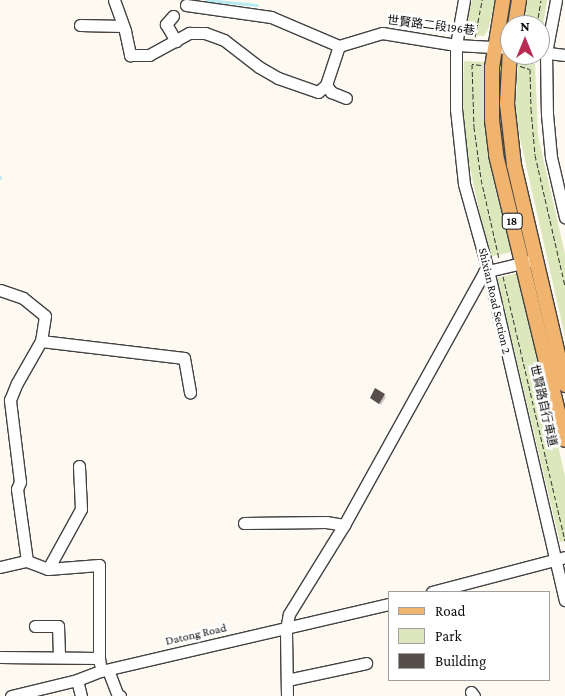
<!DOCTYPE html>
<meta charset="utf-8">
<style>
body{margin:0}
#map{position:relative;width:565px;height:696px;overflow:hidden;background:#fef9f1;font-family:"Crimson Pro","Noto Sans TC",serif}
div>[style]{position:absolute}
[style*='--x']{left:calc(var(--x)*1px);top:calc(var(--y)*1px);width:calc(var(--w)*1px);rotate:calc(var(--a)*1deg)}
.green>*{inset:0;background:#dce8bc}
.shadow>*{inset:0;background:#0003}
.stream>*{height:2.5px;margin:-1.25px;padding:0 1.25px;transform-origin:1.25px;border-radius:1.25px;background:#b8eaf3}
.building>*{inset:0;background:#574e4c}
.path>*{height:1px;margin-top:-0.5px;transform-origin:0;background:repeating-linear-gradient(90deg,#313131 0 5px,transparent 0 7.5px)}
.roads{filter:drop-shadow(1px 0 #424242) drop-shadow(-1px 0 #424242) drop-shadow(0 1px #424242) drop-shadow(0 -1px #424242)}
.minor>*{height:11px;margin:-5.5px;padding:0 5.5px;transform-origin:5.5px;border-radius:5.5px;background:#fff}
.major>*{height:14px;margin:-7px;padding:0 7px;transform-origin:7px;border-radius:7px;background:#f1b46e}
span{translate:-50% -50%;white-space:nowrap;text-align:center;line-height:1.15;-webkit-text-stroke:5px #fff;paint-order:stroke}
.shield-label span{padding:1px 4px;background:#fff;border:1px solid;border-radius:4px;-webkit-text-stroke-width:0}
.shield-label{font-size:11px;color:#0f0f0f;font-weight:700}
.street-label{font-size:12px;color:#0f0f0f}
.legend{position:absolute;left:388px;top:591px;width:162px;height:90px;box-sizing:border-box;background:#fff;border:1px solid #9f9f9f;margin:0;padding:6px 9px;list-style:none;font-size:15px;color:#0f0f0f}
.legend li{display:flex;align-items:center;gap:10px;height:25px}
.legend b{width:25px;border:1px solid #9f9f9f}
.north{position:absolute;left:500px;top:15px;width:50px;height:50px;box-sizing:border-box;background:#fff;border:1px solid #9f9f9f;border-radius:50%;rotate:0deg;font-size:14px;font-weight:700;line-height:20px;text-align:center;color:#0f0f0f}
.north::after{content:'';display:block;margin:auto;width:18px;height:22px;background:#b82d53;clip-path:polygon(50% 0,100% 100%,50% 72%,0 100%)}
</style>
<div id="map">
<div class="green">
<i style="clip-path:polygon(472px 0,495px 0,488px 30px,484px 36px,470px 35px,466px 28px)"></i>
<i style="clip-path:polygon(526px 0,547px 0,540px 44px,540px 25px,522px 25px)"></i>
<i style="clip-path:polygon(464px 61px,484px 62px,484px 118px,493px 178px,511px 252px,489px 257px,468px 158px,462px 114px)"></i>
<i style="clip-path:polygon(535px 64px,538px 136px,565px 254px,565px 337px,515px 116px,518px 65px)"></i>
<i style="clip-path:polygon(518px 273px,565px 476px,565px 541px,560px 542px,497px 278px)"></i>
</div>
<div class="shadow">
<i style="clip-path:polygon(384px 395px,386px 397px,381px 405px,373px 400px)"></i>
</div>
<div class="stream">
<i style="--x:207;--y:0;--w:50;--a:5.7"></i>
<i style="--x:0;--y:177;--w:1;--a:90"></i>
</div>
<div class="building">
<i style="clip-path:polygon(375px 388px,385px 394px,379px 404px,370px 398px)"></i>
</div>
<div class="path">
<i style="--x:537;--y:25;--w:25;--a:-81"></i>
<i style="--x:475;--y:37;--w:38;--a:-79"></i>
<i style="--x:481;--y:65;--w:9;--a:-174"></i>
<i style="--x:472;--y:64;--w:63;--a:88.2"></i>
<i style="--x:474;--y:127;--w:52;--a:82.3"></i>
<i style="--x:481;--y:179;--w:81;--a:77.2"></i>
<i style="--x:520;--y:66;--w:10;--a:17"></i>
<i style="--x:530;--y:69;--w:40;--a:88.6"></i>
<i style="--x:531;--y:109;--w:46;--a:85"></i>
<i style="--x:535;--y:155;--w:134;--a:77.1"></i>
<i style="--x:503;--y:276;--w:272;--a:76.8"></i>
</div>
<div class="roads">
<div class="minor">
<i style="--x:114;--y:0;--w:33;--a:70"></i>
<i style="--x:125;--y:31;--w:25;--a:78"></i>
<i style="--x:130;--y:55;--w:19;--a:0"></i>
<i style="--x:149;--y:55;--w:46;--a:-28.8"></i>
<i style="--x:189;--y:33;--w:16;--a:0"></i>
<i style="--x:205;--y:33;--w:20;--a:20"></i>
<i style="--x:224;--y:40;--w:44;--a:37.6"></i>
<i style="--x:259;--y:67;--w:22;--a:30"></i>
<i style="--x:278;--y:78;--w:42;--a:19.3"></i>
<i style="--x:318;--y:92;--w:11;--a:-41"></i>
<i style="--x:326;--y:85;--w:41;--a:-71.6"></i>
<i style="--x:339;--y:46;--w:45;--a:-16.8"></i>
<i style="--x:382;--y:33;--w:75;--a:9.2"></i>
<i style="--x:456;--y:45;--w:54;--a:3.2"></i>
<i style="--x:464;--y:0;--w:46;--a:100.1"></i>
<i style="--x:456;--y:45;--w:64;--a:90"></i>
<i style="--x:456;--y:109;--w:75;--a:83.9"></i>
<i style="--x:464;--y:184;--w:89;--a:74.4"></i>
<i style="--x:488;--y:270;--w:339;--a:76.9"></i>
<i style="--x:556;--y:0;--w:54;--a:100.7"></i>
<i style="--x:546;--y:53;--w:61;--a:89.1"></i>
<i style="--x:547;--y:114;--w:43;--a:84.7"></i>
<i style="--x:551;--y:157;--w:62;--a:76.9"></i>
<i style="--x:186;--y:5;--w:86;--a:8"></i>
<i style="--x:271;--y:17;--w:74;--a:23.1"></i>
<i style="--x:173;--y:16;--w:11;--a:131"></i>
<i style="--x:166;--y:24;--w:20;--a:60"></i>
<i style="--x:80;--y:25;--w:43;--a:1.3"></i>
<i style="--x:540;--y:52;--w:25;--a:7"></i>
<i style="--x:326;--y:85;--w:9;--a:54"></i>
<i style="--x:331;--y:92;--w:16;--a:22"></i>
<i style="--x:0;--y:290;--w:24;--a:19"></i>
<i style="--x:23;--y:298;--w:28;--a:39"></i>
<i style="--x:45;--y:316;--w:25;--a:99"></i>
<i style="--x:41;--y:341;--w:144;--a:6.8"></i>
<i style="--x:184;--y:358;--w:35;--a:80"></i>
<i style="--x:244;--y:523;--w:82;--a:-0.7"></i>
<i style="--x:326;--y:522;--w:18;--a:9"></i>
<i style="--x:27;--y:561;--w:73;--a:-97.9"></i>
<i style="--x:17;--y:489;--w:8;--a:-67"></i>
<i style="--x:20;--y:482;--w:83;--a:-97"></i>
<i style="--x:10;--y:400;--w:18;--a:-68"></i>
<i style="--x:17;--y:383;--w:48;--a:-60.3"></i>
<i style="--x:0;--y:567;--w:28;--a:-13"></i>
<i style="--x:27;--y:561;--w:22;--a:21"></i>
<i style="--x:48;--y:569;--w:51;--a:-4.5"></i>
<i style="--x:99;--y:565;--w:93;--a:90"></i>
<i style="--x:48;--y:569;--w:68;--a:-61.2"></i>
<i style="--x:81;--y:509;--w:43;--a:-92.7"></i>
<i style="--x:432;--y:592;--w:138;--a:-14.7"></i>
<i style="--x:35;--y:626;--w:23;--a:0"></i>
<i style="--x:58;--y:626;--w:31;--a:88"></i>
<i style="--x:0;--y:657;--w:99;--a:0.6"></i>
<i style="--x:99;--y:658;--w:6;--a:81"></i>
<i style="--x:108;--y:670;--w:28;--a:69"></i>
<i style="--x:118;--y:696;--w:2;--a:0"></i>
<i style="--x:77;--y:680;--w:16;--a:76"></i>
<i style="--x:287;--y:680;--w:81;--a:-12.1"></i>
<i style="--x:471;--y:692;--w:5;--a:53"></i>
<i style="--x:11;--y:696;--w:68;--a:-13.6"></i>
<i style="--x:77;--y:680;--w:26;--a:-21"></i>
<i style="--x:101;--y:671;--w:296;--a:-13.1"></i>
<i style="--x:287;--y:696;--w:67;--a:-90.9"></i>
<i style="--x:286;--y:629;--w:15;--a:-79"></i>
<i style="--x:289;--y:614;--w:105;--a:-58.3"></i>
<i style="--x:344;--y:525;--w:289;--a:-61"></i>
<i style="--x:484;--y:272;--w:47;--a:-13.4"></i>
</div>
<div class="major">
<i style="--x:503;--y:0;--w:68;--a:99.3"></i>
<i style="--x:492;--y:67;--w:53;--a:90"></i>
<i style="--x:492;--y:120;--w:35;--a:83"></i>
<i style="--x:496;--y:155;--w:293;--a:76.4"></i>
<i style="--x:515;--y:25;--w:25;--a:-81"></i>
<i style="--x:510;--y:49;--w:55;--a:93.1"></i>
<i style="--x:507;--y:104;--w:61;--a:83.5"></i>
<i style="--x:514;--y:165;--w:226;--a:76.9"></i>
</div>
</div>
<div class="shield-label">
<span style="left:512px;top:221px">18</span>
</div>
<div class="street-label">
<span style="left:431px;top:26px;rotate:7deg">世賢路二段196巷</span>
<span style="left:494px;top:301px;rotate:77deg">Shixian Road Section 2</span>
<span style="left:543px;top:406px;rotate:77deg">世賢路自行車道</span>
<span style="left:196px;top:635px;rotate:-13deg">Datong Road</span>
</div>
<ul class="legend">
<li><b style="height:6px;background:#f1b46e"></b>Road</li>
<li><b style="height:14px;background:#dce8bc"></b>Park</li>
<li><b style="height:14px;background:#574e4c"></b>Building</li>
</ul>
<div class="north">N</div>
</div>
